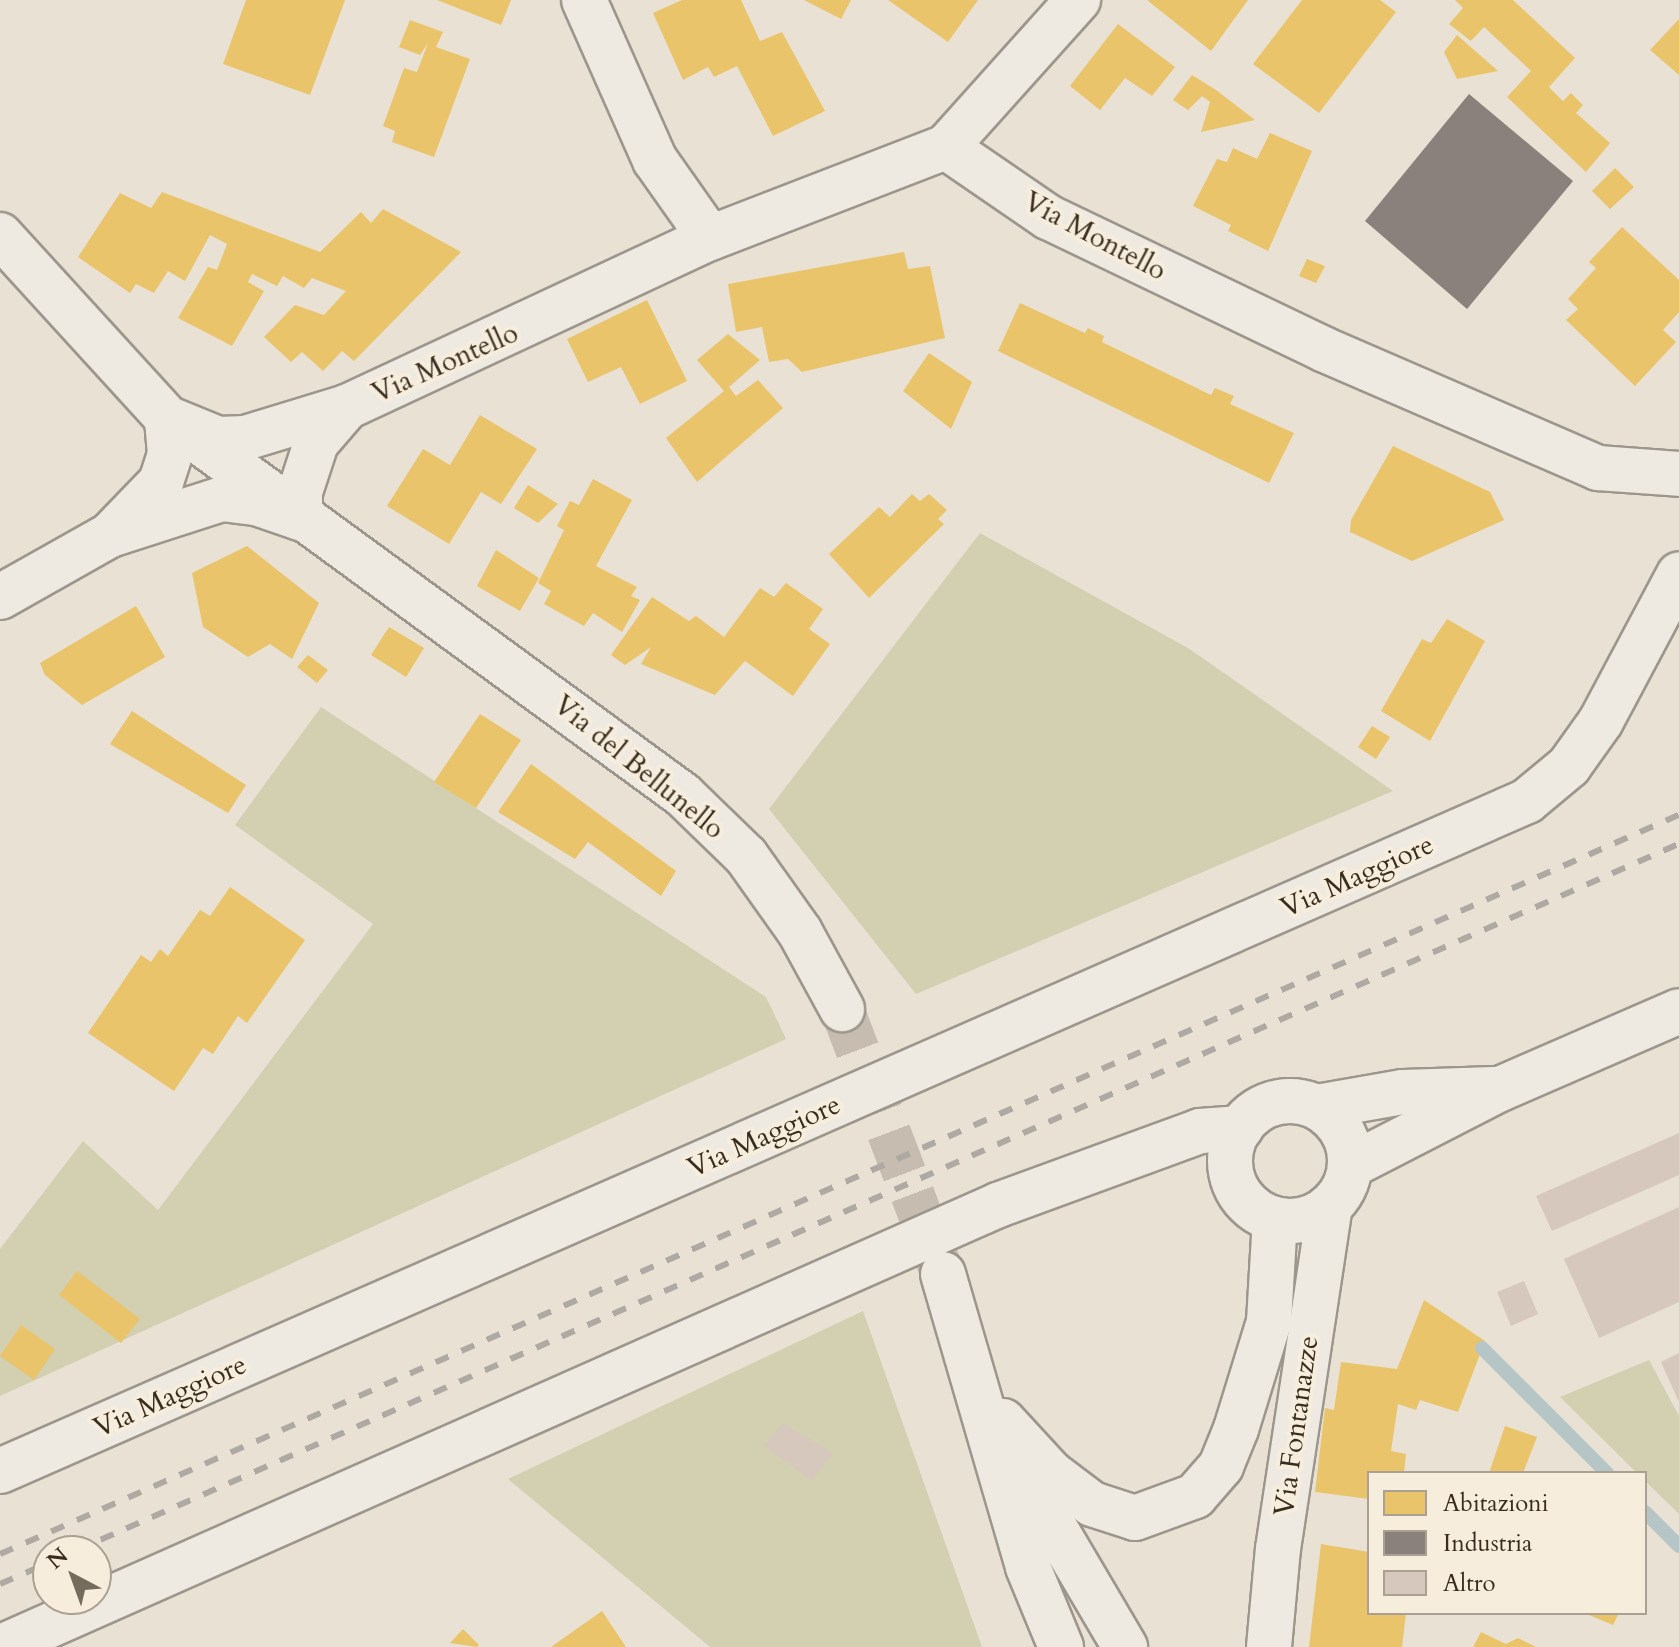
<!DOCTYPE html>
<style>
body{margin:0}
#map{position:relative;width:1679px;height:1647px;overflow:hidden;background:#e9e1d4;font-family:Cardo,serif}
div>[style]{position:absolute}
[style*='--x']{left:calc(var(--x)*1px);top:calc(var(--y)*1px);width:calc(var(--w)*1px);rotate:calc(var(--a)*1deg)}
.green>*{inset:0;background:#d2d0b0}
.homes>*{inset:0;background:#e9c46a}
.industry>*{inset:0;background:#8a817c}
.stream>*{height:14px;margin:-7px;padding:0 7px;transform-origin:7px;border-radius:7px;background:#b6c6c7}
.building>*{inset:0;background:#d6c8bc}
.secondary-tunnel>*{height:44px;margin-top:-22px;transform-origin:0;background:repeating-linear-gradient(90deg,#c6bdb0 0 44px,transparent 0 66px)}
.roads{filter:drop-shadow(2px 0 #9c968c) drop-shadow(-2px 0 #9c968c) drop-shadow(0 2px #9c968c) drop-shadow(0 -2px #9c968c)}
.street>*{height:44px;margin:-22px;padding:0 22px;transform-origin:22px;border-radius:22px;background:#eeeae2}
.street>.ring{margin:-22px;padding:0;box-sizing:content-box;background:none;border:44px solid #eeeae2;border-radius:50%}
.secondary>*{height:44px;margin:-22px;padding:0 22px;transform-origin:22px;border-radius:22px;background:#eeeae2}
.rail>*{height:6px;margin-top:-3px;transform-origin:0;background:repeating-linear-gradient(90deg,#aea9a2 0 14px,transparent 0 28px)}
span{translate:-50% -50%;white-space:nowrap;text-align:center;line-height:1.15;-webkit-text-stroke:8px #f7eddd;paint-order:stroke}
.street-label{font-size:28px;color:#382d1e}
.legend{position:absolute;left:1367px;top:1471px;width:280px;height:144px;box-sizing:border-box;background:#f7eddd;border:2px solid #aba091;margin:0;padding:10px 14px;list-style:none;font-size:24px;color:#382d1e}
.legend li{display:flex;align-items:center;gap:16px;height:40px}
.legend b{width:40px;border:2px solid #aba091}
.north{position:absolute;left:32px;top:1535px;width:80px;height:80px;box-sizing:border-box;background:#f7eddd;border:2px solid #aba091;border-radius:50%;rotate:319deg;font-size:22px;font-weight:700;line-height:32px;text-align:center;color:#382d1e}
.north::after{content:'';display:block;margin:auto;width:28px;height:36px;background:#766c5e;clip-path:polygon(50% 0,100% 100%,50% 72%,0 100%)}
</style>
<div id="map">
<div class="green">
<i style="clip-path:polygon(980px 533px,1188px 648px,1393px 791px,916px 994px,769px 809px)"></i>
<i style="clip-path:polygon(321px 707px,766px 997px,786px 1039px,0 1396px,0 1249px,83px 1141px,158px 1210px,373px 924px,235px 825px)"></i>
<i style="clip-path:polygon(863px 1311px,982px 1647px,710px 1647px,508px 1479px)"></i>
<i style="clip-path:polygon(1649px 1360px,1679px 1416px,1679px 1514px,1645px 1481px,1645px 1473px,1637px 1473px,1560px 1397px)"></i>
</div>
<div class="homes">
<i style="clip-path:polygon(246px 0,345px 0,310px 95px,223px 64px)"></i>
<i style="clip-path:polygon(437px 0,511px 0,501px 25px)"></i>
<i style="clip-path:polygon(682px 0,741px 0,760px 41px,782px 32px,825px 111px,773px 136px,737px 66px,714px 77px,708px 67px,683px 80px,653px 13px)"></i>
<i style="clip-path:polygon(804px 0,851px 0,841px 19px)"></i>
<i style="clip-path:polygon(888px 0,978px 0,948px 42px)"></i>
<i style="clip-path:polygon(1147px 0,1248px 0,1211px 51px)"></i>
<i style="clip-path:polygon(1302px 0,1380px 0,1396px 12px,1319px 113px,1253px 64px)"></i>
<i style="clip-path:polygon(1455px 0,1513px 0,1575px 58px,1549px 87px,1563px 101px,1571px 93px,1583px 105px,1576px 113px,1610px 143px,1586px 172px,1507px 97px,1531px 71px,1484px 27px,1471px 41px,1449px 24px,1463px 8px)"></i>
<i style="clip-path:polygon(1679px 19px,1679px 75px,1650px 50px)"></i>
<i style="clip-path:polygon(410px 20px,443px 32px,436px 47px,470px 59px,434px 157px,392px 142px,395px 131px,383px 126px,404px 68px,417px 72px,428px 43px,420px 55px,399px 47px)"></i>
<i style="clip-path:polygon(1118px 24px,1175px 67px,1152px 96px,1125px 78px,1100px 110px,1070px 86px)"></i>
<i style="clip-path:polygon(1457px 35px,1498px 71px,1457px 79px,1444px 52px)"></i>
<i style="clip-path:polygon(1192px 75px,1216px 90px,1255px 120px,1201px 132px,1210px 102px,1202px 96px,1188px 110px,1173px 100px)"></i>
<i style="clip-path:polygon(1270px 133px,1312px 151px,1268px 251px,1228px 231px,1231px 225px,1193px 206px,1217px 159px,1227px 162px,1233px 148px,1257px 159px)"></i>
<i style="clip-path:polygon(1615px 168px,1634px 187px,1610px 209px,1592px 191px)"></i>
<i style="clip-path:polygon(162px 192px,320px 252px,361px 212px,371px 223px,383px 209px,461px 252px,354px 361px,342px 351px,323px 371px,302px 352px,291px 362px,264px 337px,295px 305px,324px 315px,346px 291px,312px 278px,304px 288px,283px 276px,277px 286px,252px 274px,248px 282px,264px 291px,232px 346px,178px 318px,208px 267px,217px 270px,227px 244px,210px 235px,185px 281px,168px 271px,154px 293px,136px 284px,130px 293px,78px 257px,120px 193px,151px 208px)"></i>
<i style="clip-path:polygon(1622px 227px,1679px 280px,1679px 312px,1663px 330px,1676px 342px,1635px 386px,1566px 320px,1578px 309px,1568px 299px,1596px 268px,1589px 262px)"></i>
<i style="clip-path:polygon(904px 252px,908px 269px,930px 266px,945px 338px,802px 372px,788px 359px,769px 362px,762px 327px,736px 332px,728px 284px)"></i>
<i style="clip-path:polygon(1307px 259px,1325px 266px,1316px 283px,1299px 276px)"></i>
<i style="clip-path:polygon(647px 300px,687px 381px,640px 404px,621px 367px,588px 382px,567px 339px)"></i>
<i style="clip-path:polygon(1020px 303px,1085px 333px,1088px 328px,1104px 336px,1102px 342px,1211px 395px,1215px 388px,1234px 396px,1230px 404px,1294px 433px,1269px 483px,998px 351px)"></i>
<i style="clip-path:polygon(728px 334px,760px 360px,729px 387px,736px 396px,758px 380px,783px 408px,697px 482px,666px 438px,724px 391px,697px 360px)"></i>
<i style="clip-path:polygon(929px 353px,972px 382px,951px 429px,903px 391px)"></i>
<i style="clip-path:polygon(480px 415px,537px 449px,501px 504px,481px 492px,449px 544px,387px 506px,423px 449px,450px 465px)"></i>
<i style="clip-path:polygon(1393px 446px,1490px 492px,1504px 520px,1412px 561px,1350px 532px,1351px 520px)"></i>
<i style="clip-path:polygon(593px 479px,632px 500px,596px 566px,637px 587px,631px 596px,640px 600px,622px 632px,593px 613px,584px 626px,544px 604px,551px 591px,538px 583px,564px 530px,557px 526px,570px 501px,579px 505px)"></i>
<i style="clip-path:polygon(528px 485px,558px 504px,538px 523px,514px 508px)"></i>
<i style="clip-path:polygon(912px 494px,920px 501px,929px 494px,947px 510px,938px 519px,944px 524px,869px 598px,829px 554px,879px 507px,890px 517px)"></i>
<i style="clip-path:polygon(247px 546px,319px 603px,292px 659px,270px 644px,248px 657px,203px 627px,192px 573px)"></i>
<i style="clip-path:polygon(496px 550px,539px 578px,520px 611px,477px 586px)"></i>
<i style="clip-path:polygon(786px 583px,823px 609px,809px 629px,830px 644px,793px 696px,745px 661px,715px 695px,641px 664px,651px 647px,625px 665px,611px 655px,652px 597px,689px 621px,696px 616px,724px 637px,760px 588px,774px 597px)"></i>
<i style="clip-path:polygon(136px 606px,165px 657px,82px 705px,45px 675px,40px 663px)"></i>
<i style="clip-path:polygon(1447px 619px,1485px 641px,1430px 741px,1381px 711px,1422px 639px,1431px 643px)"></i>
<i style="clip-path:polygon(389px 627px,424px 648px,406px 677px,371px 655px)"></i>
<i style="clip-path:polygon(308px 655px,328px 670px,317px 683px,297px 667px)"></i>
<i style="clip-path:polygon(132px 711px,246px 785px,228px 813px,110px 744px)"></i>
<i style="clip-path:polygon(480px 714px,521px 740px,476px 808px,434px 782px)"></i>
<i style="clip-path:polygon(1372px 726px,1390px 737px,1376px 759px,1358px 747px)"></i>
<i style="clip-path:polygon(531px 764px,676px 871px,661px 896px,588px 842px,575px 859px,498px 812px)"></i>
<i style="clip-path:polygon(230px 887px,305px 940px,247px 1023px,238px 1016px,213px 1054px,203px 1048px,174px 1091px,88px 1033px,141px 955px,151px 962px,160px 949px,168px 956px,200px 910px,210px 916px)"></i>
<i style="clip-path:polygon(77px 1271px,140px 1319px,121px 1343px,59px 1295px)"></i>
<i style="clip-path:polygon(1424px 1300px,1485px 1341px,1458px 1412px,1420px 1400px,1416px 1410px,1398px 1404px,1391px 1451px,1406px 1454px,1404px 1473px,1369px 1473px,1369px 1499px,1315px 1492px,1325px 1408px,1334px 1410px,1341px 1362px,1397px 1369px)"></i>
<i style="clip-path:polygon(21px 1325px,55px 1349px,34px 1380px,0 1356px)"></i>
<i style="clip-path:polygon(1505px 1426px,1537px 1437px,1523px 1473px,1489px 1473px)"></i>
<i style="clip-path:polygon(1321px 1544px,1369px 1552px,1369px 1613px,1406px 1613px,1402px 1647px,1309px 1647px)"></i>
<i style="clip-path:polygon(602px 1611px,626px 1647px,551px 1647px)"></i>
<i style="clip-path:polygon(1584px 1613px,1619px 1613px,1613px 1625px)"></i>
<i style="clip-path:polygon(463px 1629px,479px 1645px,477px 1647px,450px 1643px)"></i>
<i style="clip-path:polygon(1481px 1632px,1506px 1644px,1518px 1638px,1536px 1647px,1473px 1647px)"></i>
</div>
<div class="industry">
<i style="clip-path:polygon(1469px 94px,1573px 181px,1467px 309px,1365px 221px)"></i>
</div>
<div class="stream">
<i style="--x:1482;--y:1348;--w:177;--a:45"></i>
<i style="--x:1645;--y:1512;--w:48;--a:45"></i>
</div>
<div class="building">
<i style="clip-path:polygon(1679px 1133px,1679px 1175px,1552px 1231px,1536px 1196px)"></i>
<i style="clip-path:polygon(1679px 1207px,1679px 1302px,1599px 1338px,1564px 1259px)"></i>
<i style="clip-path:polygon(1524px 1281px,1538px 1314px,1511px 1326px,1497px 1292px)"></i>
<i style="clip-path:polygon(1679px 1353px,1679px 1402px,1661px 1362px)"></i>
<i style="clip-path:polygon(782px 1423px,833px 1453px,812px 1481px,764px 1446px)"></i>
</div>
<div class="secondary-tunnel">
<i style="--x:842;--y:1009;--w:281;--a:69.2"></i>
</div>
<div class="roads">
<div class="street">
<i style="--x:584;--y:0;--w:175;--a:66.1"></i>
<i style="--x:655;--y:160;--w:95;--a:54.8"></i>
<i style="--x:946;--y:147;--w:124;--a:34.5"></i>
<i style="--x:1048;--y:217;--w:305;--a:25.6"></i>
<i style="--x:1323;--y:349;--w:300;--a:23.4"></i>
<i style="--x:1598;--y:468;--w:81;--a:4.2"></i>
<i style="--x:110;--y:535;--w:74;--a:-46.1"></i>
<i style="--x:161;--y:482;--w:29;--a:-72"></i>
<i style="--x:170;--y:454;--w:36;--a:-95"></i>
<i style="--x:167;--y:418;--w:55;--a:22.4"></i>
<i style="--x:218;--y:439;--w:27;--a:-2"></i>
<i style="--x:245;--y:438;--w:107;--a:-16.9"></i>
<i style="--x:347;--y:407;--w:400;--a:-25"></i>
<i style="--x:710;--y:238;--w:253;--a:-21.1"></i>
<i style="--x:946;--y:147;--w:198;--a:-48.1"></i>
<i style="--x:0;--y:597;--w:126;--a:-29.4"></i>
<i style="--x:110;--y:535;--w:118;--a:-17.8"></i>
<i style="--x:222;--y:499;--w:34;--a:7"></i>
<i style="--x:256;--y:503;--w:46;--a:18.8"></i>
<i style="--x:300;--y:518;--w:26;--a:-90"></i>
<i style="--x:300;--y:492;--w:52;--a:-71.9"></i>
<i style="--x:316;--y:443;--w:48;--a:-49.3"></i>
<i class="ring" style="left:1230px;top:1101px;width:76px;height:76px"></i>
<i style="--x:1317;--y:1107;--w:87;--a:-9.9"></i>
<i style="--x:1403;--y:1092;--w:91;--a:-1.9"></i>
<i style="--x:1350;--y:1166;--w:169;--a:-27.2"></i>
<i style="--x:1500;--y:1089;--w:195;--a:-23.5"></i>
<i style="--x:1003;--y:1421;--w:71;--a:47.3"></i>
<i style="--x:1051;--y:1473;--w:51;--a:37.1"></i>
<i style="--x:1092;--y:1504;--w:45;--a:18"></i>
<i style="--x:1135;--y:1518;--w:64;--a:-20.1"></i>
<i style="--x:1195;--y:1496;--w:40;--a:-49"></i>
<i style="--x:1221;--y:1466;--w:40;--a:-68"></i>
<i style="--x:1236;--y:1429;--w:112;--a:-72.9"></i>
<i style="--x:1269;--y:1322;--w:103;--a:-86.7"></i>
<i style="--x:0;--y:1471;--w:1668;--a:-23.69"></i>
<i style="--x:1527;--y:801;--w:55;--a:-39.8"></i>
<i style="--x:1569;--y:766;--w:55;--a:-54.6"></i>
<i style="--x:1601;--y:721;--w:166;--a:-62"></i>
<i style="--x:1;--y:1647;--w:1091;--a:-23.91"></i>
<i style="--x:998;--y:1205;--w:215;--a:-20.1"></i>
<i style="--x:1200;--y:1131;--w:41;--a:-4.2"></i>
<i style="--x:1269;--y:1647;--w:98;--a:-84.8"></i>
<i style="--x:1278;--y:1549;--w:347;--a:-81.4"></i>
</div>
<div class="secondary">
<i style="--x:0;--y:235;--w:248;--a:47.6"></i>
<i style="--x:167;--y:418;--w:639;--a:36.15"></i>
<i style="--x:683;--y:795;--w:88;--a:44.1"></i>
<i style="--x:746;--y:856;--w:93;--a:54.6"></i>
<i style="--x:800;--y:932;--w:88;--a:61.4"></i>
<i style="--x:943;--y:1274;--w:305;--a:73.8"></i>
<i style="--x:1028;--y:1567;--w:87;--a:67.6"></i>
<i style="--x:1020;--y:1457;--w:60;--a:65.2"></i>
<i style="--x:1045;--y:1511;--w:158;--a:59.5"></i>
</div>
</div>
<div class="rail">
<i style="--x:75;--y:1551;--w:1753;--a:-23.79"></i>
<i style="--x:0;--y:1554;--w:1834;--a:-23.76"></i>
<i style="--x:0;--y:1584;--w:52;--a:-23.6"></i>
</div>
<div class="street-label">
<span style="left:1095px;top:236px;rotate:28deg">Via Montello</span>
<span style="left:445px;top:363px;rotate:-24deg">Via Montello</span>
<span style="left:639px;top:767px;rotate:39deg">Via del Bellunello</span>
<span style="left:1357px;top:876px;rotate:-24deg">Via Maggiore</span>
<span style="left:764px;top:1136px;rotate:-24deg">Via Maggiore</span>
<span style="left:170px;top:1396px;rotate:-24deg">Via Maggiore</span>
<span style="left:1296px;top:1426px;rotate:-82deg">Via Fontanazze</span>
</div>
<ul class="legend">
<li><b style="height:22px;background:#e9c46a"></b>Abitazioni</li>
<li><b style="height:22px;background:#8a817c"></b>Industria</li>
<li><b style="height:22px;background:#d6c8bc"></b>Altro</li>
</ul>
<div class="north">N</div>
</div>
